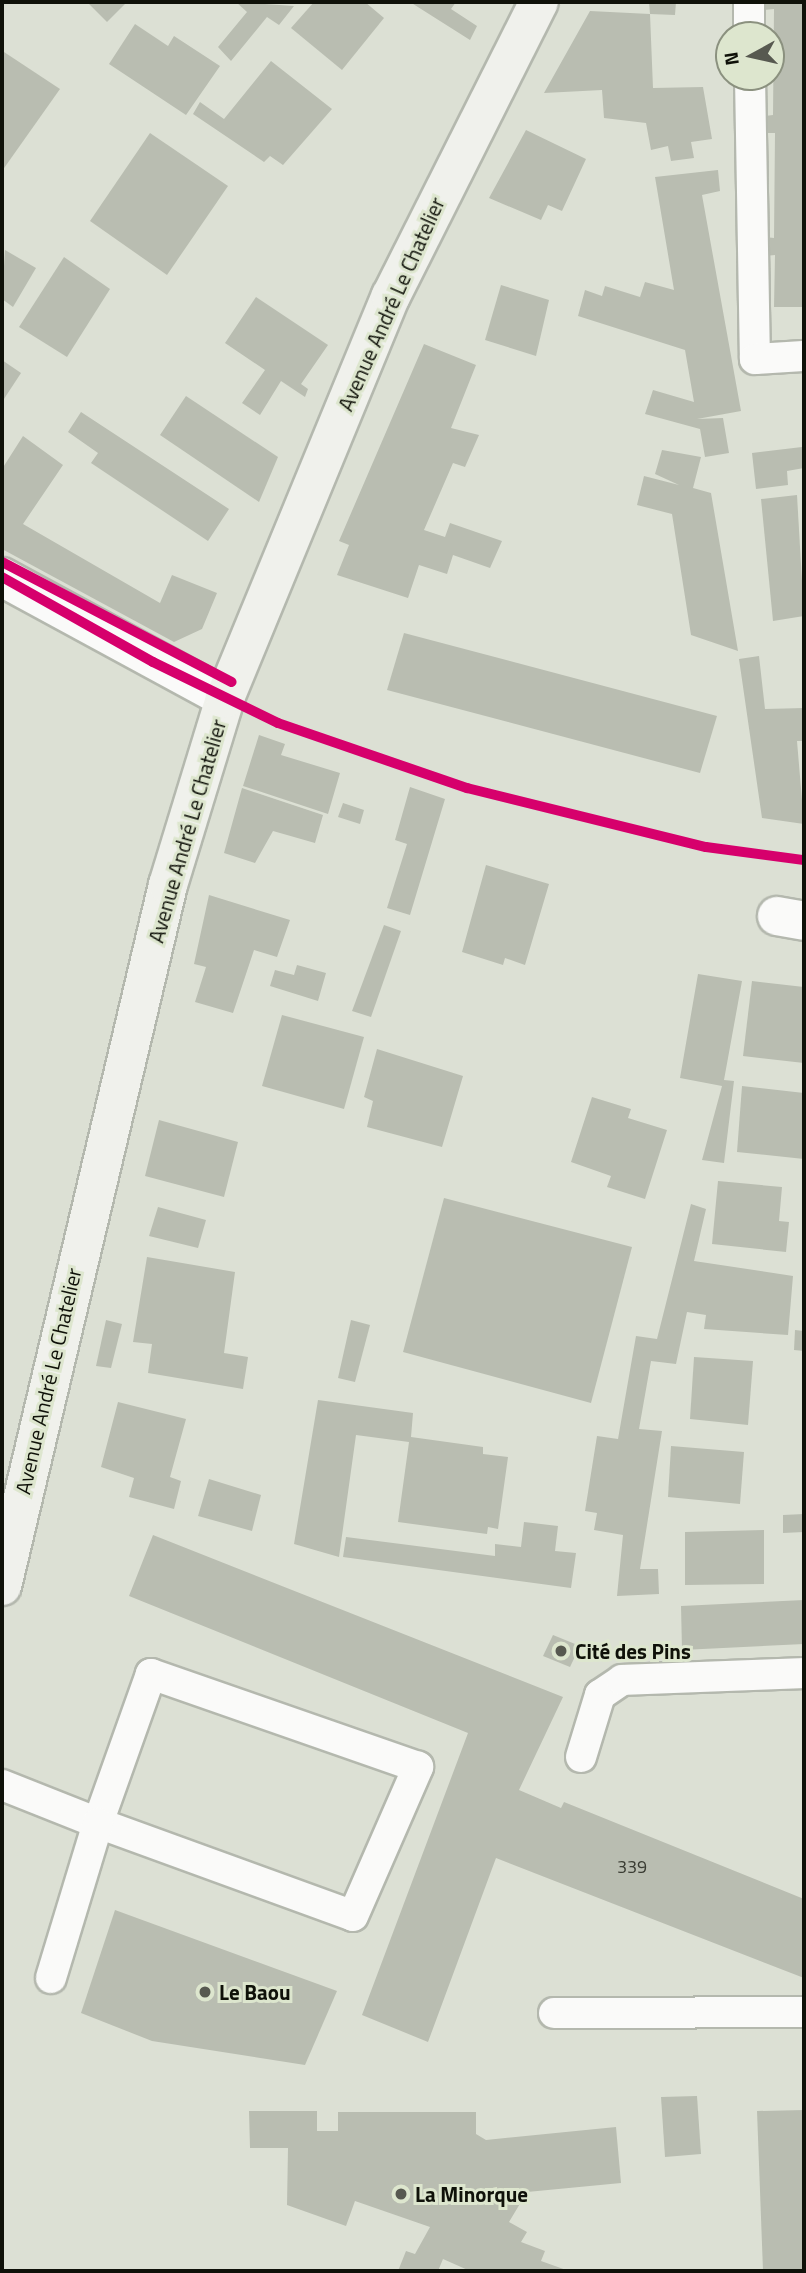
<!DOCTYPE html>
<meta charset="utf-8">
<style>
body{margin:0}
#map{position:relative;width:806px;height:2273px;overflow:hidden;background:#dce0d4;font-family:"Titillium Web",sans-serif}
div>[style]{position:absolute}
[style*='--x']{left:calc(var(--x)*1px);top:calc(var(--y)*1px);width:calc(var(--w)*1px);rotate:calc(var(--a)*1deg)}
.building>*{inset:0;background:#b9bdb1}
.roads{filter:drop-shadow(2px 0 #b4b8ae) drop-shadow(-2px 0 #b4b8ae) drop-shadow(0 2px #b4b8ae) drop-shadow(0 -2px #b4b8ae)}
.service>*{height:30px;margin:-15px;padding:0 15px;transform-origin:15px;border-radius:15px;background:#fafaf9}
.minor>*{height:38px;margin:-19px;padding:0 19px;transform-origin:19px;border-radius:19px;background:#fafaf9}
.secondary>*{height:38px;margin:-19px;padding:0 19px;transform-origin:19px;border-radius:19px;background:#f0f1ec}
.cycleway>*{height:10px;margin:-5px;padding:0 5px;transform-origin:5px;border-radius:5px;background:#d6006c}
.dots>*{width:19px;height:19px;translate:-50% -50%;box-sizing:border-box;border:4px solid #dde6ce;border-radius:50%}
span{translate:-50% -50%;white-space:nowrap;text-align:center;line-height:1.15;-webkit-text-stroke:6px #dde6ce;paint-order:stroke}
.number-label{font-size:18px;color:#3a3c33}
.number-label span{-webkit-text-stroke-width:0}
.street-label{font-size:21px;color:#0f1109}
.poi-label{font-size:21px;color:#0f1109;font-weight:700}
.left{translate:0 -50%;text-align:left}
.frame{position:absolute;inset:0;border:4px solid #0f1109;pointer-events:none}
.north{position:absolute;left:715px;top:21px;width:70px;height:70px;box-sizing:border-box;background:#dde6ce;border:2px solid #8b917f;border-radius:50%;rotate:262deg;font-size:19px;font-weight:700;line-height:28px;text-align:center;color:#0f1109}
.north::after{content:'';display:block;margin:auto;width:24px;height:32px;background:#575950;clip-path:polygon(50% 0,100% 100%,50% 72%,0 100%)}
</style>
<div id="map">
<div class="building">
<i style="clip-path:polygon(87px 2px,127px 2px,107px 22px)"></i>
<i style="clip-path:polygon(236px 2px,294px 6px,279px 25px,267px 17px,231px 61px,218px 47px,247px 12px)"></i>
<i style="clip-path:polygon(314px 2px,365px 2px,384px 18px,342px 70px,291px 28px)"></i>
<i style="clip-path:polygon(410px 2px,456px 2px,451px 9px,477px 26px,470px 40px)"></i>
<i style="clip-path:polygon(649px 2px,676px 2px,675px 15px,650px 14px)"></i>
<i style="clip-path:polygon(764px 2px,804px 2px,804px 307px,774px 307px,775px 255px,765px 256px,765px 237px,774px 238px,775px 133px,765px 133px,765px 116px,773px 115px,774px 9px,764px 10px)"></i>
<i style="clip-path:polygon(590px 11px,650px 14px,653px 88px,703px 87px,712px 139px,691px 142px,694px 158px,671px 161px,668px 146px,651px 150px,646px 123px,604px 118px,602px 90px,544px 93px)"></i>
<i style="clip-path:polygon(135px 24px,168px 46px,174px 36px,220px 66px,186px 115px,109px 64px)"></i>
<i style="clip-path:polygon(4px 52px,60px 89px,2px 171px,2px 56px)"></i>
<i style="clip-path:polygon(271px 61px,332px 109px,283px 165px,270px 156px,264px 162px,193px 114px,200px 102px,224px 119px)"></i>
<i style="clip-path:polygon(526px 130px,586px 159px,562px 211px,548px 205px,541px 220px,489px 198px)"></i>
<i style="clip-path:polygon(150px 133px,228px 186px,167px 275px,90px 221px)"></i>
<i style="clip-path:polygon(718px 170px,720px 191px,702px 195px,741px 411px,697px 419px,723px 418px,729px 453px,705px 457px,700px 429px,645px 414px,653px 390px,694px 402px,685px 350px,578px 316px,585px 290px,602px 296px,605px 286px,640px 297px,645px 282px,674px 290px,655px 177px)"></i>
<i style="clip-path:polygon(5px 250px,36px 268px,13px 307px,2px 299px)"></i>
<i style="clip-path:polygon(64px 257px,110px 289px,67px 357px,19px 327px)"></i>
<i style="clip-path:polygon(501px 285px,549px 300px,536px 356px,485px 340px)"></i>
<i style="clip-path:polygon(256px 297px,328px 345px,301px 384px,308px 389px,305px 397px,281px 381px,260px 415px,242px 403px,265px 370px,225px 343px)"></i>
<i style="clip-path:polygon(424px 344px,476px 365px,451px 428px,479px 435px,465px 467px,453px 463px,424px 530px,445px 537px,450px 523px,502px 541px,490px 568px,453px 555px,447px 574px,419px 565px,408px 598px,337px 575px,349px 545px,339px 541px)"></i>
<i style="clip-path:polygon(2px 360px,21px 373px,2px 402px)"></i>
<i style="clip-path:polygon(186px 396px,278px 457px,259px 502px,160px 435px)"></i>
<i style="clip-path:polygon(81px 412px,229px 509px,208px 541px,91px 463px,98px 453px,68px 432px)"></i>
<i style="clip-path:polygon(23px 436px,63px 465px,23px 524px,160px 603px,172px 575px,217px 593px,202px 629px,174px 642px,2px 549px,2px 469px)"></i>
<i style="clip-path:polygon(802px 447px,804px 468px,787px 471px,788px 485px,756px 489px,752px 453px)"></i>
<i style="clip-path:polygon(662px 450px,701px 457px,693px 488px,711px 493px,738px 651px,691px 635px,672px 514px,637px 505px,644px 476px,679px 485px,655px 474px)"></i>
<i style="clip-path:polygon(797px 495px,804px 616px,773px 621px,761px 499px)"></i>
<i style="clip-path:polygon(404px 633px,717px 716px,700px 773px,387px 690px)"></i>
<i style="clip-path:polygon(759px 656px,765px 709px,804px 708px,804px 741px,797px 741px,804px 824px,762px 818px,739px 659px)"></i>
<i style="clip-path:polygon(259px 735px,285px 744px,281px 755px,340px 773px,328px 814px,243px 786px)"></i>
<i style="clip-path:polygon(410px 787px,445px 799px,410px 915px,387px 908px,407px 844px,395px 840px)"></i>
<i style="clip-path:polygon(242px 788px,323px 815px,315px 843px,273px 831px,255px 863px,224px 853px)"></i>
<i style="clip-path:polygon(343px 803px,364px 810px,360px 824px,338px 817px)"></i>
<i style="clip-path:polygon(486px 865px,549px 884px,525px 965px,505px 958px,503px 965px,462px 952px)"></i>
<i style="clip-path:polygon(209px 895px,290px 920px,277px 957px,254px 950px,233px 1013px,195px 1002px,206px 967px,194px 964px)"></i>
<i style="clip-path:polygon(384px 925px,401px 931px,371px 1017px,352px 1011px)"></i>
<i style="clip-path:polygon(297px 965px,326px 973px,318px 1001px,270px 986px,275px 970px,294px 975px)"></i>
<i style="clip-path:polygon(698px 974px,742px 981px,724px 1080px,734px 1081px,724px 1163px,702px 1160px,722px 1086px,680px 1078px)"></i>
<i style="clip-path:polygon(752px 981px,804px 987px,804px 1063px,743px 1056px)"></i>
<i style="clip-path:polygon(282px 1015px,364px 1037px,344px 1109px,262px 1086px)"></i>
<i style="clip-path:polygon(377px 1049px,463px 1076px,442px 1147px,367px 1127px,373px 1101px,364px 1097px)"></i>
<i style="clip-path:polygon(742px 1086px,804px 1093px,804px 1159px,737px 1152px)"></i>
<i style="clip-path:polygon(592px 1097px,631px 1109px,628px 1118px,667px 1130px,645px 1199px,607px 1187px,611px 1176px,571px 1162px)"></i>
<i style="clip-path:polygon(159px 1120px,238px 1142px,224px 1197px,145px 1176px)"></i>
<i style="clip-path:polygon(718px 1181px,782px 1187px,779px 1221px,789px 1222px,786px 1252px,712px 1244px)"></i>
<i style="clip-path:polygon(444px 1198px,632px 1247px,591px 1403px,403px 1352px)"></i>
<i style="clip-path:polygon(691px 1204px,706px 1209px,694px 1261px,793px 1276px,788px 1335px,704px 1329px,706px 1315px,687px 1312px,676px 1364px,651px 1361px,639px 1429px,662px 1431px,640px 1569px,658px 1569px,659px 1594px,617px 1596px,623px 1535px,594px 1530px,597px 1513px,585px 1511px,597px 1436px,618px 1439px,636px 1336px,657px 1339px)"></i>
<i style="clip-path:polygon(158px 1207px,206px 1220px,198px 1248px,149px 1236px)"></i>
<i style="clip-path:polygon(147px 1257px,235px 1272px,224px 1353px,248px 1357px,243px 1389px,148px 1373px,152px 1344px,133px 1342px)"></i>
<i style="clip-path:polygon(106px 1320px,122px 1324px,111px 1368px,96px 1366px)"></i>
<i style="clip-path:polygon(351px 1320px,370px 1325px,355px 1382px,338px 1378px)"></i>
<i style="clip-path:polygon(795px 1330px,804px 1331px,804px 1351px,794px 1350px)"></i>
<i style="clip-path:polygon(694px 1357px,753px 1361px,748px 1425px,690px 1419px)"></i>
<i style="clip-path:polygon(318px 1400px,413px 1413px,411px 1437px,483px 1447px,483px 1454px,508px 1457px,498px 1529px,488px 1527px,487px 1534px,398px 1522px,409px 1442px,356px 1435px,339px 1557px,294px 1544px)"></i>
<i style="clip-path:polygon(118px 1402px,186px 1419px,170px 1477px,181px 1481px,174px 1509px,129px 1497px,134px 1478px,101px 1467px)"></i>
<i style="clip-path:polygon(671px 1446px,744px 1452px,740px 1504px,668px 1497px)"></i>
<i style="clip-path:polygon(209px 1479px,261px 1495px,252px 1531px,198px 1516px)"></i>
<i style="clip-path:polygon(804px 1514px,804px 1532px,783px 1533px,783px 1515px)"></i>
<i style="clip-path:polygon(524px 1522px,558px 1526px,555px 1551px,576px 1553px,571px 1588px,343px 1557px,346px 1537px,495px 1556px,495px 1544px,521px 1547px)"></i>
<i style="clip-path:polygon(764px 1530px,764px 1584px,685px 1585px,685px 1532px)"></i>
<i style="clip-path:polygon(153px 1535px,563px 1697px,519px 1790px,561px 1808px,564px 1802px,804px 1899px,804px 1978px,496px 1858px,428px 2042px,362px 2015px,468px 1733px,129px 1596px)"></i>
<i style="clip-path:polygon(804px 1600px,804px 1644px,682px 1650px,681px 1606px)"></i>
<i style="clip-path:polygon(553px 1635px,580px 1646px,570px 1667px,543px 1656px)"></i>
<i style="clip-path:polygon(115px 1910px,337px 1991px,305px 2065px,152px 2041px,81px 2013px)"></i>
<i style="clip-path:polygon(697px 2096px,701px 2154px,665px 2157px,661px 2097px)"></i>
<i style="clip-path:polygon(804px 2110px,804px 2271px,763px 2271px,757px 2111px)"></i>
<i style="clip-path:polygon(249px 2111px,317px 2111px,317px 2131px,338px 2131px,338px 2112px,476px 2112px,476px 2134px,486px 2140px,616px 2127px,621px 2183px,527px 2192px,509px 2222px,527px 2232px,521px 2242px,545px 2251px,541px 2261px,569px 2271px,470px 2271px,443px 2259px,438px 2271px,398px 2271px,406px 2251px,415px 2254px,430px 2227px,355px 2201px,346px 2226px,287px 2205px,288px 2148px,250px 2148px)"></i>
</div>
<div class="roads">
<div class="service">
<i style="--x:749;--y:2;--w:33;--a:90"></i>
<i style="--x:750;--y:77;--w:282;--a:89"></i>
<i style="--x:755;--y:359;--w:49;--a:-3.5"></i>
<i style="--x:581;--y:1757;--w:65;--a:-73"></i>
<i style="--x:600;--y:1695;--w:27;--a:-34"></i>
<i style="--x:622;--y:1680;--w:182;--a:-2.2"></i>
<i style="--x:2;--y:1785;--w:103;--a:21.6"></i>
<i style="--x:98;--y:1823;--w:271;--a:20"></i>
<i style="--x:353;--y:1916;--w:163;--a:-66.4"></i>
<i style="--x:418;--y:1767;--w:283;--a:-160.8"></i>
<i style="--x:151;--y:1674;--w:158;--a:109.6"></i>
<i style="--x:98;--y:1823;--w:162;--a:106.9"></i>
<i style="--x:554;--y:2013;--w:250;--a:-0.2"></i>
</div>
<div class="minor">
<i style="--x:2;--y:577;--w:254;--a:28.5"></i>
<i style="--x:777;--y:916;--w:27;--a:10"></i>
</div>
<div class="secondary">
<i style="--x:2;--y:1586;--w:720;--a:-76.68"></i>
<i style="--x:168;--y:885;--w:195;--a:-73"></i>
<i style="--x:225;--y:698;--w:435;--a:-67.6"></i>
<i style="--x:391;--y:296;--w:329;--a:-63.3"></i>
</div>
</div>
<div class="cycleway">
<i style="--x:2;--y:562;--w:259;--a:27.6"></i>
<i style="--x:2;--y:577;--w:173;--a:29.4"></i>
<i style="--x:153;--y:662;--w:139;--a:26"></i>
<i style="--x:278;--y:723;--w:200;--a:19"></i>
<i style="--x:467;--y:788;--w:246;--a:13.9"></i>
<i style="--x:706;--y:847;--w:99;--a:7.6"></i>
</div>
<div class="dots">
<i style="left:561px;top:1651px;background:#575950"></i>
<i style="left:205px;top:1992px;background:#575950"></i>
<i style="left:401px;top:2194px;background:#575950"></i>
</div>
<div class="number-label">
<span style="left:632px;top:1867px">339</span>
</div>
<div class="street-label">
<span style="left:391px;top:304px;rotate:-66deg">Avenue André Le Chatelier</span>
<span style="left:187px;top:831px;rotate:-74deg">Avenue André Le Chatelier</span>
<span style="left:48px;top:1381px;rotate:-77deg">Avenue André Le Chatelier</span>
</div>
<div class="poi-label">
<span class="left" style="left:575px;top:1651px">Cité des Pins</span>
<span class="left" style="left:219px;top:1992px">Le Baou</span>
<span class="left" style="left:415px;top:2194px">La Minorque</span>
</div>
<div class="frame"></div>
<div class="north">N</div>
</div>
